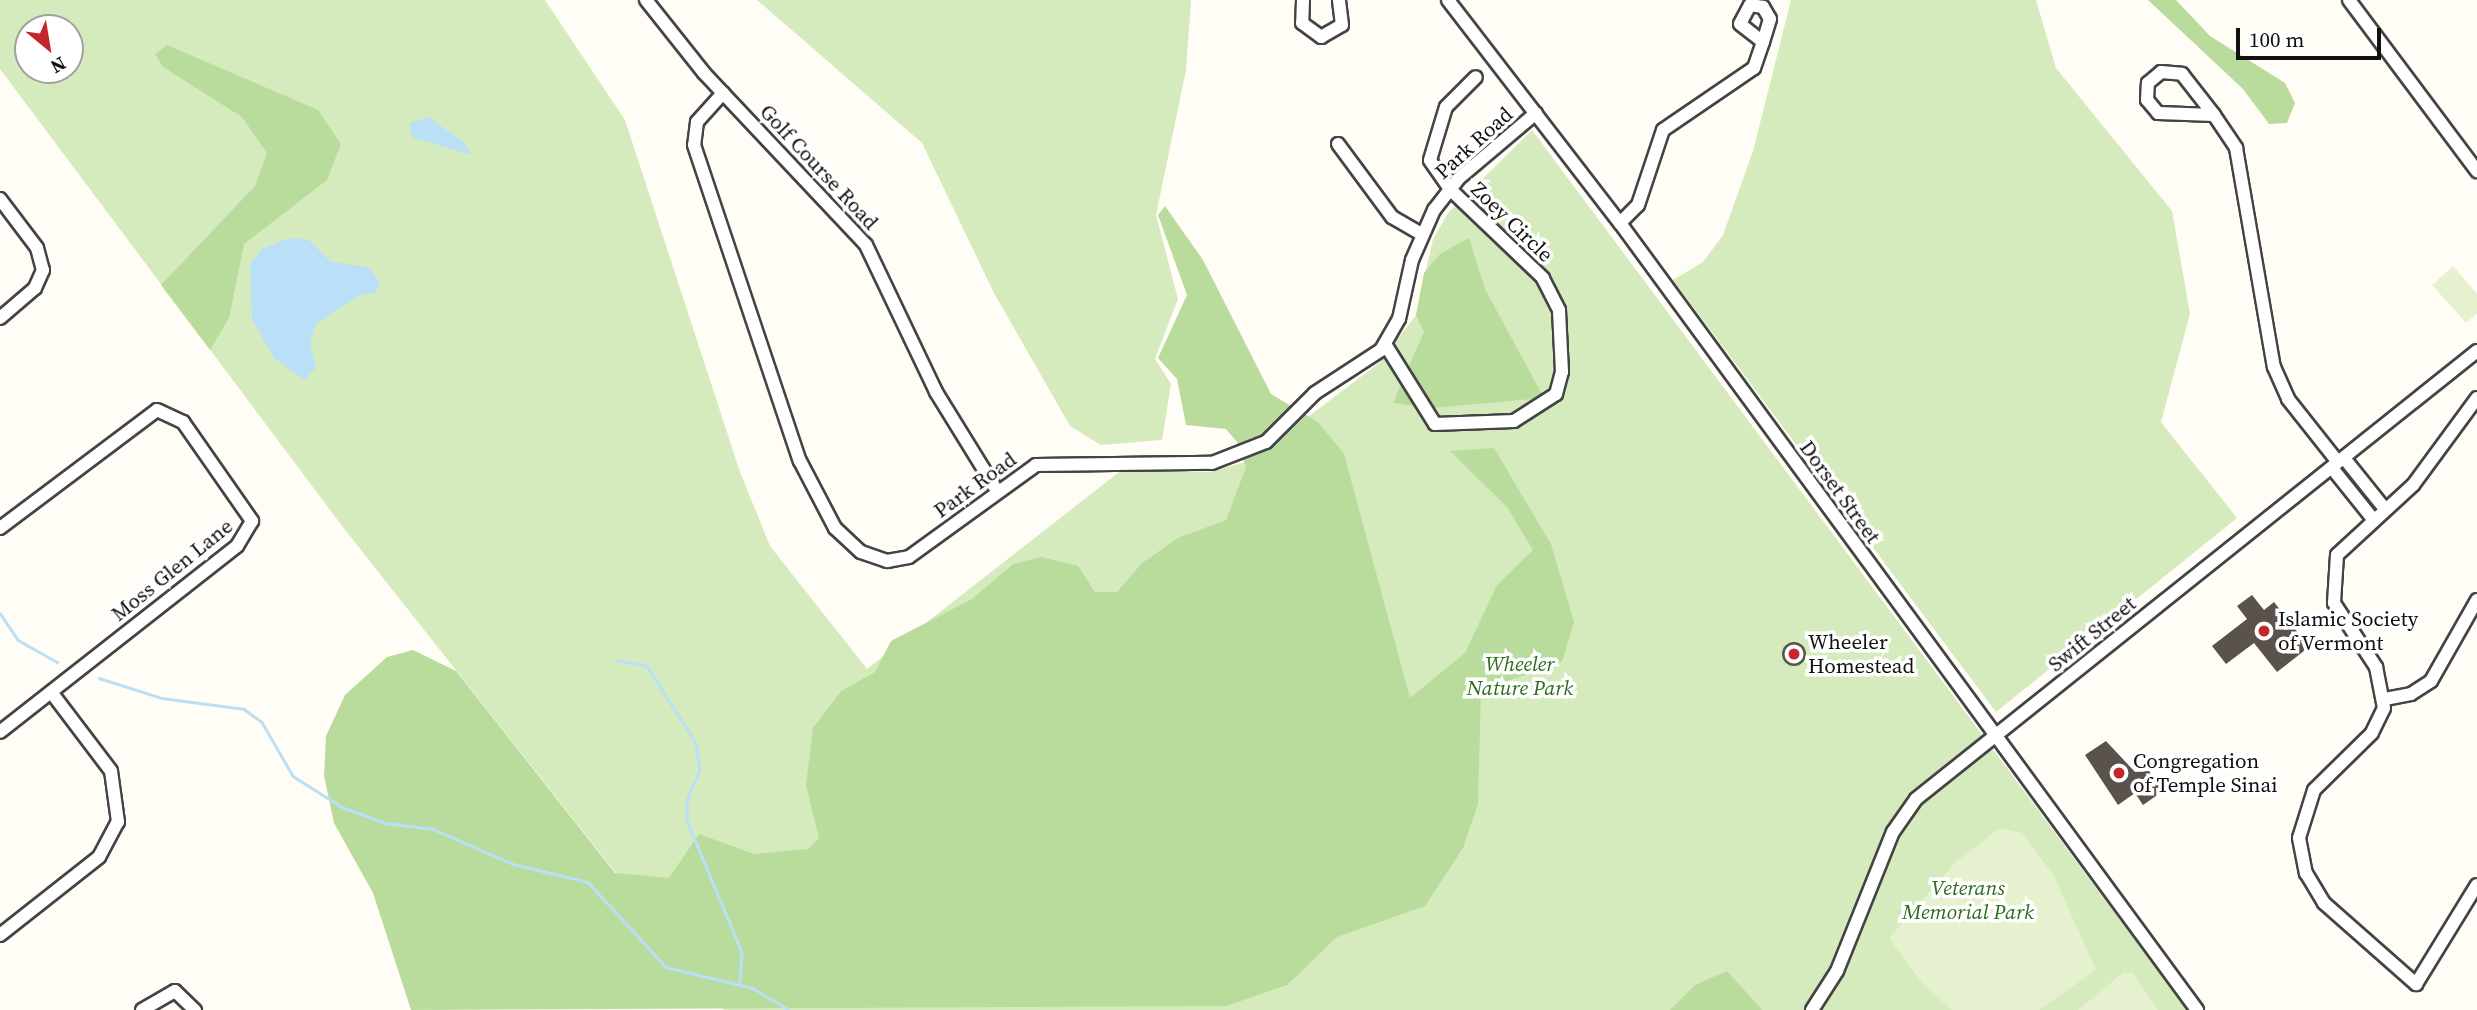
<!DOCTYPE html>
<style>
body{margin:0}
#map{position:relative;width:2477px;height:1010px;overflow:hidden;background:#fffdf5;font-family:"Source Serif 4",serif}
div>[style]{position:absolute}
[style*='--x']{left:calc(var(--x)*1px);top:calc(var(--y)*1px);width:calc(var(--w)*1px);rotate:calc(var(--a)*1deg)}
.green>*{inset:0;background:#d5ebbd}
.forest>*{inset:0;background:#b9dc9c}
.pitch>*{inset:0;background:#e6f2cf}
.water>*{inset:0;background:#b9e0f7}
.stream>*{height:2.5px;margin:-1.25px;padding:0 1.25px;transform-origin:1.25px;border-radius:1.25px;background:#b9e0f7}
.building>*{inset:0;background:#5a524d}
.round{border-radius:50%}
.roads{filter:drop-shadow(2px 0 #444) drop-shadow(-2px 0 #444) drop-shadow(0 2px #444) drop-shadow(0 -2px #444)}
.minor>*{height:12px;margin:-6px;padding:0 6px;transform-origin:6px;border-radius:6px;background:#fff}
.dots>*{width:19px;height:19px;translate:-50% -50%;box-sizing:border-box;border:4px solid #fff;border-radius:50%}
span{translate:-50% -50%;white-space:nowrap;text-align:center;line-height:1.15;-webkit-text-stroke:7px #fff;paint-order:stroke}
.street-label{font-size:21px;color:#111}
.poi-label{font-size:21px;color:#111}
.left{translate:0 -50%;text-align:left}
.park-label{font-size:21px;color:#2f6b1f;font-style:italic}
.north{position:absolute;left:14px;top:14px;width:70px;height:70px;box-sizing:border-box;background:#fff;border:2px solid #a0a0a0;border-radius:50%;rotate:150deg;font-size:19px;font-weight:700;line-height:28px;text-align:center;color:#111}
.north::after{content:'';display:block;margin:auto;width:24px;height:32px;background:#c4262e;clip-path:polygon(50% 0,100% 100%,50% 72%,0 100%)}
.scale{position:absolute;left:2236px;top:28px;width:145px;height:32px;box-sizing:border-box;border:4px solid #111;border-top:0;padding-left:9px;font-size:21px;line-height:24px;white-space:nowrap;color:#111;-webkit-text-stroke:5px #fff;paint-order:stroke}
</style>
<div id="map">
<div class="green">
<i style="clip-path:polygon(evenodd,0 0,545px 0,625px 120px,740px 472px,770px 546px,867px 669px,1123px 469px,1209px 472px,1250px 461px,1379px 363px,1416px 315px,1433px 239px,1448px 213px,1532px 130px,2187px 1010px,724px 1010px,342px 526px,0 69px,0 0,28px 28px,70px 28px,70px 70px,28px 70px,28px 28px)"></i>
<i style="clip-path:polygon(757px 0,1191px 0,1186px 70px,1156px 215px,1178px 299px,1155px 359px,1171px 384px,1162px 440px,1101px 445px,1070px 426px,994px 293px,922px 143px)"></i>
<i style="clip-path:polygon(1791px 0,2036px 0,2056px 68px,2172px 211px,2190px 314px,2161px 422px,2237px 518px,1996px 712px,1673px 280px,1703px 262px,1723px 235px,1753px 151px)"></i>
</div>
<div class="forest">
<i style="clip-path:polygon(2148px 0,2176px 0,2210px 36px,2285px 83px,2295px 103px,2287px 123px,2269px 124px,2243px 89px)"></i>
<i style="clip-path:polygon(167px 45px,318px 110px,341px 144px,327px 180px,244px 244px,229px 318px,210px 350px,161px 285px,255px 186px,267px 153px,242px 117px,163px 67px,155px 54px)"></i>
<i style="clip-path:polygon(1165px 206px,1203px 260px,1271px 394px,1318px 422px,1344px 454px,1410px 698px,1465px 653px,1497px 585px,1533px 550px,1507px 507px,1450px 451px,1494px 448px,1551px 544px,1574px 622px,1562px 662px,1481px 690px,1478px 804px,1463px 848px,1425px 906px,1337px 937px,1287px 985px,1226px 1006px,411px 1010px,373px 893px,334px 823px,324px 776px,326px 736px,345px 695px,387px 657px,413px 650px,456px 671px,615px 873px,669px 878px,699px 834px,754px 854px,808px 849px,819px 838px,806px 785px,813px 728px,841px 691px,875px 672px,891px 641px,972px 599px,1013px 564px,1042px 557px,1078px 566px,1095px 592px,1117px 592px,1142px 563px,1178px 538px,1226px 520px,1246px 467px,1237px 442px,1226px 429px,1186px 425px,1177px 379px,1158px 358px,1187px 295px,1158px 215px)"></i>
<i style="clip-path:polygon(1469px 238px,1485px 289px,1544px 398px,1432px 408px,1393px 403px,1424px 332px,1416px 315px,1424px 273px,1440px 254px)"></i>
<i style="clip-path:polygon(1727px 971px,1762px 1010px,1670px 1010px,1695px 985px)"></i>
</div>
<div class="pitch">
<i style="clip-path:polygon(2453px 266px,2477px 294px,2477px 314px,2466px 323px,2432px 285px)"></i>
<i style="clip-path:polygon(2000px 828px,2022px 833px,2054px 876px,2096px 970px,2039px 1010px,1952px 1010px,1924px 985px,1889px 938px,1957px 861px)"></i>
<i style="clip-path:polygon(2124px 972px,2133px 973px,2158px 1010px,2078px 1010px)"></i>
</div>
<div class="water">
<i style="clip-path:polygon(428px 117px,465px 143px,471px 155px,412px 137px,410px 123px)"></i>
<i style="clip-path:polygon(289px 238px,309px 240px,331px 262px,369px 267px,380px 282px,376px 292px,358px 296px,316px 324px,310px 345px,316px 367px,305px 380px,275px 359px,252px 320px,250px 264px,262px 249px)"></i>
</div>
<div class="stream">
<i style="--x:0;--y:613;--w:32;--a:56"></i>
<i style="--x:18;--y:640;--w:45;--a:29.4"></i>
<i style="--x:617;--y:660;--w:31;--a:11"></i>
<i style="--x:647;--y:666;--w:91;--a:57.5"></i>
<i style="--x:696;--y:743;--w:27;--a:82"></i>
<i style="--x:700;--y:770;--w:33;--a:113"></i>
<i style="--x:687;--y:800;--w:23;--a:88"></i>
<i style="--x:688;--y:823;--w:140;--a:67.3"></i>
<i style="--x:742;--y:952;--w:32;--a:94"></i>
<i style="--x:99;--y:678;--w:66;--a:17.6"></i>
<i style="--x:162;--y:698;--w:83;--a:7.6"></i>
<i style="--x:244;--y:709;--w:22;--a:36"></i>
<i style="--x:262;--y:722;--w:62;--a:60.1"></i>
<i style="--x:293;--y:776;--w:58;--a:32.3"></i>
<i style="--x:342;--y:807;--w:47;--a:20"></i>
<i style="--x:386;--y:823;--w:47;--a:7.3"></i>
<i style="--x:433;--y:829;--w:87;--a:23.6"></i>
<i style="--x:513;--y:864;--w:77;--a:13.5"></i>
<i style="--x:588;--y:882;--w:115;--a:47.5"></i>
<i style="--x:666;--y:967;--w:89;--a:13.6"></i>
<i style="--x:753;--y:988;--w:42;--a:31.4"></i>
</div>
<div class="building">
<i style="clip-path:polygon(2252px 595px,2264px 610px,2274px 602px,2309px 647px,2277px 672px,2254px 643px,2226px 664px,2212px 646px,2247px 619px,2237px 606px)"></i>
<i class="round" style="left:1782px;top:642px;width:24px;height:24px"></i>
<i style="clip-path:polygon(2106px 741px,2135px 772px,2149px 771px,2163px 791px,2143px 805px,2135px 793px,2118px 805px,2085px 755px)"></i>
</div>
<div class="roads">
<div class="minor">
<i style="--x:646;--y:0;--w:93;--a:51.5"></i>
<i style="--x:704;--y:73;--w:236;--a:46.7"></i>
<i style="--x:866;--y:245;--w:163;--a:64.5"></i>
<i style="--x:936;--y:392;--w:114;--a:58.3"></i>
<i style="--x:1303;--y:0;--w:23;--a:92"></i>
<i style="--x:1302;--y:23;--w:24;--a:36"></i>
<i style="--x:1321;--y:37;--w:24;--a:-30"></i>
<i style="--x:1342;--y:25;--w:25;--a:-97"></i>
<i style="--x:1448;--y:0;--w:282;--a:52.4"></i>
<i style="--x:1620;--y:223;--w:976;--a:53.75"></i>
<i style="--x:2349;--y:0;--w:214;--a:53.2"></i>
<i style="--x:723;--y:93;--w:39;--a:132"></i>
<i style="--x:697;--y:122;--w:23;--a:97"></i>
<i style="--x:694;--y:145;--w:333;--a:71.5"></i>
<i style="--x:800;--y:461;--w:76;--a:62.4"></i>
<i style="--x:835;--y:528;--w:35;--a:43"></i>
<i style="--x:861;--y:552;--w:28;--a:19"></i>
<i style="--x:887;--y:561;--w:22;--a:-10"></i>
<i style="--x:909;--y:557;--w:157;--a:-35.9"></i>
<i style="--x:1036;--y:465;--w:176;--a:-0.7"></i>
<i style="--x:1212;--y:463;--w:58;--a:-21.3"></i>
<i style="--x:1266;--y:442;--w:69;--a:-45"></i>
<i style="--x:1315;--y:393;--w:79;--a:-33.1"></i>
<i style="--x:1381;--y:350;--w:36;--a:-60"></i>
<i style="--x:1399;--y:319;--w:60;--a:-77.6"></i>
<i style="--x:1412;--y:260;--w:55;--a:-66.3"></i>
<i style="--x:1434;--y:210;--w:39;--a:-52"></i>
<i style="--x:1458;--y:179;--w:102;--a:-40.2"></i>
<i style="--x:2214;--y:115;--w:56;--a:-178"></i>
<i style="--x:2158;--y:113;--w:17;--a:-130"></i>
<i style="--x:2147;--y:100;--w:17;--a:-87"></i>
<i style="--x:2148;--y:83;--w:17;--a:-40"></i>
<i style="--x:2161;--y:72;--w:21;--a:5"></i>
<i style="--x:2182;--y:74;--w:52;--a:52"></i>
<i style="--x:2214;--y:115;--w:40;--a:56"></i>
<i style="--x:2236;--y:148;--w:222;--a:80.2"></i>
<i style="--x:2274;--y:367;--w:35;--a:66"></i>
<i style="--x:2288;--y:399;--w:80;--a:51.6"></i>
<i style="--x:1338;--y:144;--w:91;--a:53.5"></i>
<i style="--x:1392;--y:217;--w:34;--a:30"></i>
<i style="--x:0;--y:199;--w:61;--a:52.9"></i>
<i style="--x:37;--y:248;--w:23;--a:75"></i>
<i style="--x:43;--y:270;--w:20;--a:114"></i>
<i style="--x:35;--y:288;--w:46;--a:139.4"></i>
<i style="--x:1620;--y:223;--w:25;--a:-45"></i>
<i style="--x:1638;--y:205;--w:79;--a:-71.6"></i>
<i style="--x:1663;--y:130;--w:110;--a:-34.3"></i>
<i style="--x:1754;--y:68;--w:28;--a:-71"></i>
<i style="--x:1763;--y:42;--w:24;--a:-73"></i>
<i style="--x:1770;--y:19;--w:14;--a:-120"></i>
<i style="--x:1763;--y:7;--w:13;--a:-171"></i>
<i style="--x:1750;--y:5;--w:21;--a:118"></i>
<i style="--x:1740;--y:24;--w:29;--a:38"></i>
<i style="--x:1385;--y:344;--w:94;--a:58"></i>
<i style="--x:1435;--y:424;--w:79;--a:-2.2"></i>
<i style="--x:1514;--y:421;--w:50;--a:-32.7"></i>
<i style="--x:1556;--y:394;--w:23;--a:-75"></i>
<i style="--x:1562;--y:372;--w:62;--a:-92.8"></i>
<i style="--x:1559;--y:310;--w:36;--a:-117"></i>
<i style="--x:1543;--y:278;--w:129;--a:-136.3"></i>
<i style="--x:1450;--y:189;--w:35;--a:-125"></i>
<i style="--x:1430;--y:160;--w:55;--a:-73.2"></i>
<i style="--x:1446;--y:107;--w:42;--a:-45"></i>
<i style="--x:2477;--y:398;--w:108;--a:126.3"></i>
<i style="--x:2413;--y:485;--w:103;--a:137.4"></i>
<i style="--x:2337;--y:555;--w:48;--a:93.6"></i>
<i style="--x:2334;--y:603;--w:77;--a:56.7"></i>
<i style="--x:2376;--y:667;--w:42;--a:79"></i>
<i style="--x:2384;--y:708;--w:28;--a:116"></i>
<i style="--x:2372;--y:733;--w:81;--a:135.5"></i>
<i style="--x:2314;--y:790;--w:50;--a:107.4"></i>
<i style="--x:2299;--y:838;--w:36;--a:79"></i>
<i style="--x:2306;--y:873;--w:35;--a:59"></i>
<i style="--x:2324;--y:903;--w:123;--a:41.4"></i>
<i style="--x:2416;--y:984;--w:116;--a:-58.4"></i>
<i style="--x:2344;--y:458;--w:65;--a:51.2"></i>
<i style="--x:2332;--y:468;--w:65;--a:51.2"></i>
<i style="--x:0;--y:528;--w:196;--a:-36.9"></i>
<i style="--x:157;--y:410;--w:29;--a:25"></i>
<i style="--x:183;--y:422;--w:121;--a:55.1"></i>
<i style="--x:252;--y:521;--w:29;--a:121"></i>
<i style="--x:237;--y:546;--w:301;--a:141.9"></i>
<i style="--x:2385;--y:699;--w:26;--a:-11"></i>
<i style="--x:2411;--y:694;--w:24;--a:-33"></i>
<i style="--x:2431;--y:681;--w:93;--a:-60.4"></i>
<i style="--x:0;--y:935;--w:126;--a:-38.2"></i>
<i style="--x:99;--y:857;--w:40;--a:-62"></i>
<i style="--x:118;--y:822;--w:51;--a:-97.8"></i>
<i style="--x:111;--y:771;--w:99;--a:-127.2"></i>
<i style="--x:142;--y:1010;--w:38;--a:-30"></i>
<i style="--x:175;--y:991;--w:28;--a:44"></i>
<i style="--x:1812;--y:1010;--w:46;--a:-57.3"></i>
<i style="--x:1837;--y:971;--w:150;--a:-68.1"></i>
<i style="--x:1893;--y:832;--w:40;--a:-55.1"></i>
<i style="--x:1916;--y:799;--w:718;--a:-38.61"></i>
</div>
</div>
<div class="dots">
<i style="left:2264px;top:631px;background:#c4262e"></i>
<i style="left:1794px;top:654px;background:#c4262e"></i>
<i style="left:2119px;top:773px;background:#c4262e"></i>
</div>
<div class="street-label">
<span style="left:1474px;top:143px;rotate:-42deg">Park Road</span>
<span style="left:819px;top:167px;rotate:47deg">Golf Course Road</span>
<span style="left:1512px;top:222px;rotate:44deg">Zoey Circle</span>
<span style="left:975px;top:485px;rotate:-36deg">Park Road</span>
<span style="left:1840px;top:492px;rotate:54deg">Dorset Street</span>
<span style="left:172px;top:570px;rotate:-39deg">Moss Glen Lane</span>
<span style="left:2092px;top:634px;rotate:-39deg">Swift Street</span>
</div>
<div class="poi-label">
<span class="left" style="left:2278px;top:631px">Islamic Society<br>of Vermont</span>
<span class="left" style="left:1808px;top:654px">Wheeler<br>Homestead</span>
<span class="left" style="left:2133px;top:773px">Congregation<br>of Temple Sinai</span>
</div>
<div class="park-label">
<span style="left:1520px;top:676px">Wheeler<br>Nature Park</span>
<span style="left:1968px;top:900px">Veterans<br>Memorial Park</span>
</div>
<div class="north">N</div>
<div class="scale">100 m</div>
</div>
